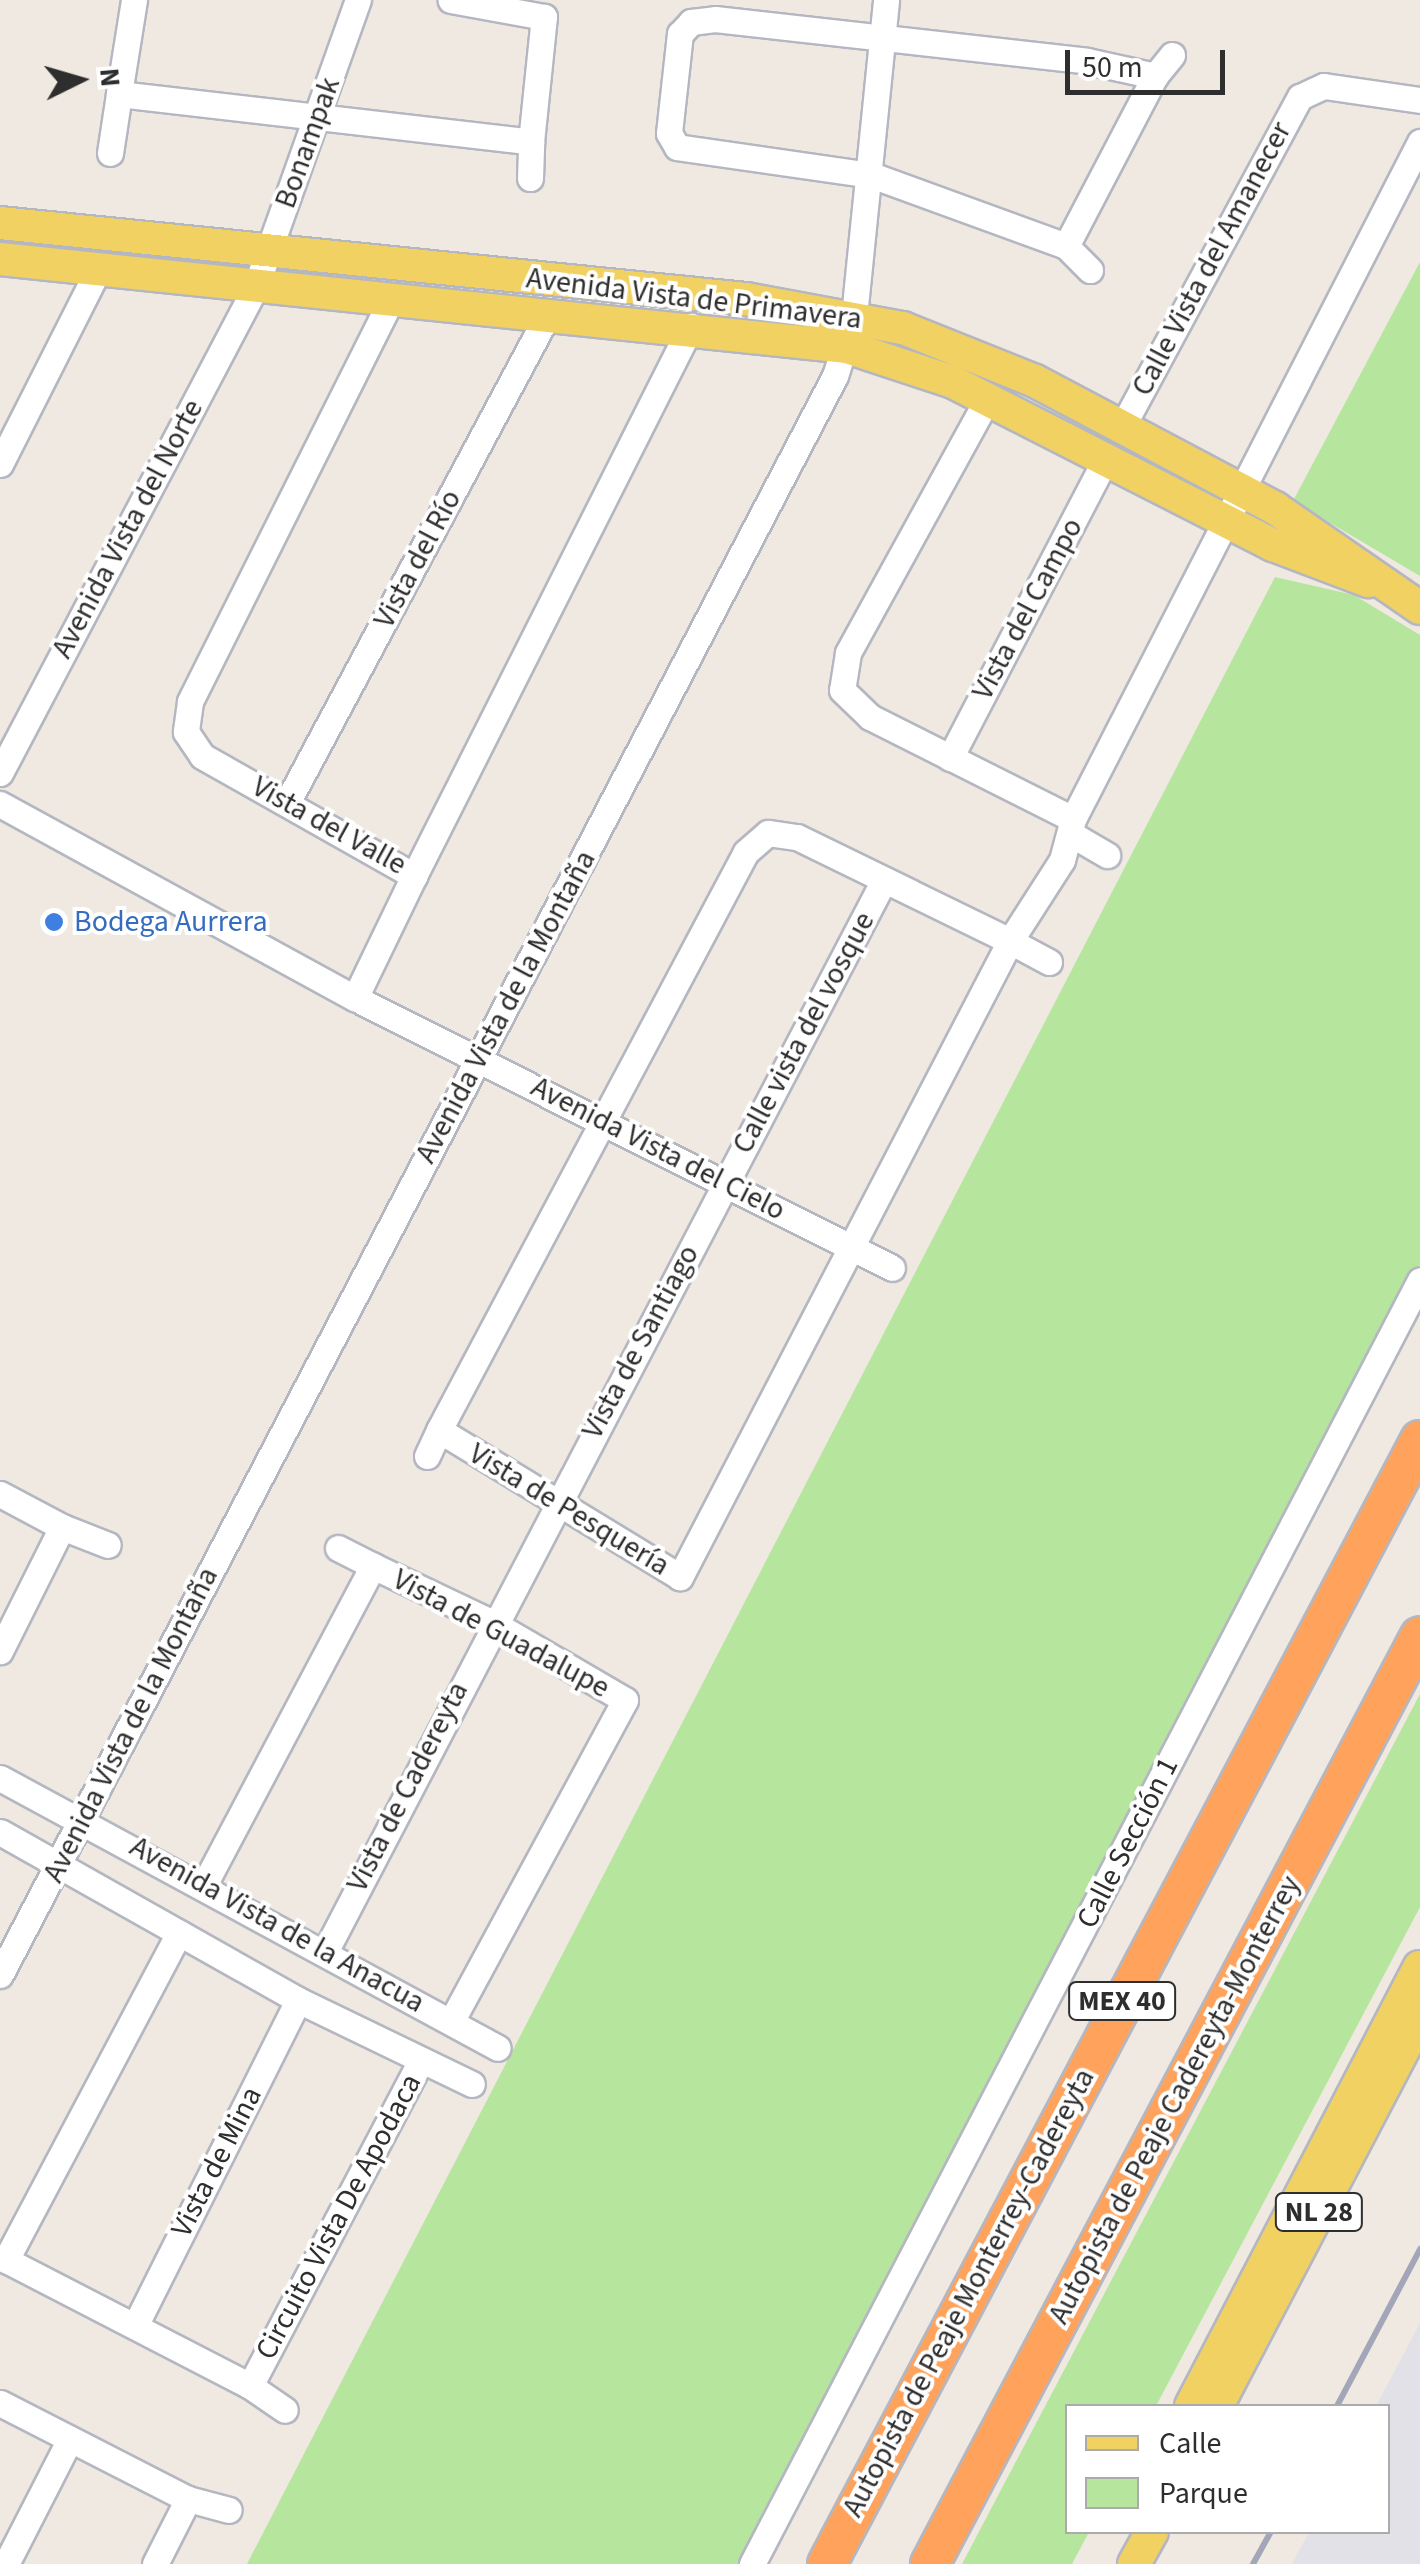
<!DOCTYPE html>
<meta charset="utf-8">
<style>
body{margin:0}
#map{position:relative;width:1420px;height:2564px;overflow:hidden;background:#efe9e1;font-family:"Source Sans 3",sans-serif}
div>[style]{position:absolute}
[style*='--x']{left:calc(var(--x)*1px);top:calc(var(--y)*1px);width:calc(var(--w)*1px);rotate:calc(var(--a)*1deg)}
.industrial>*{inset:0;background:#e3e1e8}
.green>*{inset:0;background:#b6e59e}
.roads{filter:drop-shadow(2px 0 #b4b7c1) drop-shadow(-2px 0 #b4b7c1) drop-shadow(0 2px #b4b7c1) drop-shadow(0 -2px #b4b7c1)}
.minor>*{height:25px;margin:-12.5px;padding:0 12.5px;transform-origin:12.5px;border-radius:12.5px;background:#fff}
.major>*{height:32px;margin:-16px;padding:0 16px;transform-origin:16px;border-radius:16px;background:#f2d163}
.highway>*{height:38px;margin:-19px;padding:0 19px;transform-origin:19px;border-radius:19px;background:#ffa35c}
.rail>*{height:6px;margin:-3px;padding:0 3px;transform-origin:3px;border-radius:3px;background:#a3a6b8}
.dots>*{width:28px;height:28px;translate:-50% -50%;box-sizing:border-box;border:5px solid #fff;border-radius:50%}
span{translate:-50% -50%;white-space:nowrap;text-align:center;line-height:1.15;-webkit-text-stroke:8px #fff;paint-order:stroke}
.shield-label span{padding:2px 8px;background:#fff;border:2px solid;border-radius:8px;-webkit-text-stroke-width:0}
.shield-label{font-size:28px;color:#2e2e2e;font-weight:700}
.street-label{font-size:30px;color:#2e2e2e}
.shop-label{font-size:30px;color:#366cbe}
.left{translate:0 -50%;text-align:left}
.legend{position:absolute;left:1065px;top:2404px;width:325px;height:130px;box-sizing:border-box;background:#fff;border:2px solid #ababab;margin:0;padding:12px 18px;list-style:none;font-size:30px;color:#2e2e2e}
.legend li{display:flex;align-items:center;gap:20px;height:50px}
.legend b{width:50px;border:2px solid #ababab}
.north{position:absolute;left:30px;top:30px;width:100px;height:100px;-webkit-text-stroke:8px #fff;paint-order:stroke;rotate:85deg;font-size:28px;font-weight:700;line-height:40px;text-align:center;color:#2e2e2e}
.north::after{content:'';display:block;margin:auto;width:35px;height:45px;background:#2e2e2e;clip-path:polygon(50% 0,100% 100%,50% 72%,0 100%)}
.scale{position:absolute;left:1065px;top:50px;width:160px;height:45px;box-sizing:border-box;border:5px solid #2e2e2e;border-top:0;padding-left:12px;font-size:30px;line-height:35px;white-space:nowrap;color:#2e2e2e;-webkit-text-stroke:8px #fff;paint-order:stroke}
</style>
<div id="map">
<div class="industrial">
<i style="clip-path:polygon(1420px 2323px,1420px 2564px,1292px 2564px,1309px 2532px,1388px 2532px,1388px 2406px,1376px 2406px)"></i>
</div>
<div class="green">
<i style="clip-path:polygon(1420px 262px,1420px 576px,1293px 501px)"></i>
<i style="clip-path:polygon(1275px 577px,1354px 595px,1420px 635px,1420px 1264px,739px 2564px,247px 2564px)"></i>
<i style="clip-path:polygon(1420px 1694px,1420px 1907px,1156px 2406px,1068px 2406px,1068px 2532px,1089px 2532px,1072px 2564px,962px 2564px)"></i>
</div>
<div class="roads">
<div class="minor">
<i style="--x:134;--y:0;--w:95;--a:99.1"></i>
<i style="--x:119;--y:94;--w:415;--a:6.6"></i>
<i style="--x:531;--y:142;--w:126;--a:-84.1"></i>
<i style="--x:544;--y:17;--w:95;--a:-169.6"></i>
<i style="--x:715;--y:19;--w:374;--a:6.4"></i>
<i style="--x:1087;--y:61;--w:70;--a:12.4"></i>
<i style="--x:1155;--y:76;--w:192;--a:117.6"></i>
<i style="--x:1066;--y:246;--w:208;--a:-160"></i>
<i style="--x:871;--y:175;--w:196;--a:-171.8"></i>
<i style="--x:677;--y:147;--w:16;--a:-120"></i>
<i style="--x:669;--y:133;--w:100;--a:-83.7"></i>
<i style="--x:680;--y:34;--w:16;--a:-47"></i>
<i style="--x:691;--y:22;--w:24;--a:-7"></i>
<i style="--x:1155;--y:76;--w:27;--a:-51"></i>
<i style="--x:110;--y:153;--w:60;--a:-81.3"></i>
<i style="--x:530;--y:178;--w:36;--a:-88"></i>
<i style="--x:1066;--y:246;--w:34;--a:45"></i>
<i style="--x:390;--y:302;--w:447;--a:116.6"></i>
<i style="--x:190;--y:702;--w:30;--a:98"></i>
<i style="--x:186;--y:732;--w:29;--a:56"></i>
<i style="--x:202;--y:756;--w:244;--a:29.5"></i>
<i style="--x:414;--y:876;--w:616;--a:-63.27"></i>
<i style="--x:988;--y:398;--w:291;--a:118.8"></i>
<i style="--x:848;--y:653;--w:37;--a:99"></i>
<i style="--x:842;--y:690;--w:39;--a:44"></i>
<i style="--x:870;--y:717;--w:227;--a:26.7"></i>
<i style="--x:1073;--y:819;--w:761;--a:-62.86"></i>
<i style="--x:1122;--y:427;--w:375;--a:-61.7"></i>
<i style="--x:1300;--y:97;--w:26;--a:-25"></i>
<i style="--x:1324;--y:86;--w:97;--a:8.3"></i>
<i style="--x:0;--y:464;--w:217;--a:-63.2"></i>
<i style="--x:950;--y:758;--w:336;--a:-62.5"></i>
<i style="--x:0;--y:773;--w:550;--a:-62.27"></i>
<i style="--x:256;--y:286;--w:304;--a:-70.4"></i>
<i style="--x:288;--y:801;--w:550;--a:-61.9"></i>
<i style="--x:0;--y:804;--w:405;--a:28.7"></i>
<i style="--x:355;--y:998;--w:601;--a:26.69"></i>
<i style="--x:768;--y:833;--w:29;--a:8"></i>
<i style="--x:797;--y:837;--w:237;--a:26"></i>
<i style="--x:1010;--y:941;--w:717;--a:117.42"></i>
<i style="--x:680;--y:1577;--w:282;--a:-148.6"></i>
<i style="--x:439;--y:1430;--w:654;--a:-62.03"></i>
<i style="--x:746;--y:852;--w:29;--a:-41"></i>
<i style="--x:1071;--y:834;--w:42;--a:30.3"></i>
<i style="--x:1049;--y:962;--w:44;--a:-151.7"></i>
<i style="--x:1010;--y:941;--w:96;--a:-57.3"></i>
<i style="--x:1062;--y:860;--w:42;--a:-75"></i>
<i style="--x:355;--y:998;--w:136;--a:-64.2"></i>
<i style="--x:427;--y:1456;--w:29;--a:-65"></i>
<i style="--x:0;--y:1494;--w:70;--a:28"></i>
<i style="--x:62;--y:1527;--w:139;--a:116.6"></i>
<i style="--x:62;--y:1527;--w:49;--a:21.4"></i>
<i style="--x:338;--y:1548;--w:39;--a:27"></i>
<i style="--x:0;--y:1778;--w:566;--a:28.47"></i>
<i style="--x:0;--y:1832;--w:342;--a:29.4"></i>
<i style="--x:298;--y:2000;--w:193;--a:25.8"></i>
<i style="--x:205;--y:1883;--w:359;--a:-62.1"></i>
<i style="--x:373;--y:1566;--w:131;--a:25.4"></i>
<i style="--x:491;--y:1622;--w:155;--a:30.2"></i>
<i style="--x:625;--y:1700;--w:364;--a:118.4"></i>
<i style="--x:179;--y:1933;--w:370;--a:117.9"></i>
<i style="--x:6;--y:2260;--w:275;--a:27.3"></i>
<i style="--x:250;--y:2386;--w:366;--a:-62.3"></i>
<i style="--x:325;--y:1952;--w:1207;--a:-62.46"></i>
<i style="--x:0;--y:1975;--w:1804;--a:-62.43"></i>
<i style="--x:835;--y:376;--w:63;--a:-72.4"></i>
<i style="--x:854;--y:316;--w:318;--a:-84.2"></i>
<i style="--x:136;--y:2324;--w:362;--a:-63.4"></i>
<i style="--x:250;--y:2386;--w:42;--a:34.4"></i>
<i style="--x:0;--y:2403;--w:211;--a:27.1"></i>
<i style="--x:188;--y:2499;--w:42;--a:15"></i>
<i style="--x:6;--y:2564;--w:138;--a:-62.9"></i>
<i style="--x:155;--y:2564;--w:73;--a:-63.1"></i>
<i style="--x:752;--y:2564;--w:1447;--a:-62.51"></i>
</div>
<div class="major">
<i style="--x:0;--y:223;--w:750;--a:5.82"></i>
<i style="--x:746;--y:299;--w:160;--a:10.5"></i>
<i style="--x:903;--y:328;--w:142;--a:21.9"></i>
<i style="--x:1035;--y:381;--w:272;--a:27.9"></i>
<i style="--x:1275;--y:508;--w:176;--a:34.6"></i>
<i style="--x:0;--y:259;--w:852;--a:5.93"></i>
<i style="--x:847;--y:347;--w:112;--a:18.3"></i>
<i style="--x:953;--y:382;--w:359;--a:27"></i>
<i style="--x:1273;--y:545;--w:102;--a:20.8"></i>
<i style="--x:1191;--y:2406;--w:495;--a:-62.5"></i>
<i style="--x:1217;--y:2406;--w:439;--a:-62.4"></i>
<i style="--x:1134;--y:2564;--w:37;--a:-61"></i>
</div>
<div class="highway">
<i style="--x:827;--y:2564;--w:1271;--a:-62.18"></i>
<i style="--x:930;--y:2564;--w:1049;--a:-62.17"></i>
</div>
</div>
<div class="rail">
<i style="--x:1337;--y:2406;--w:178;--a:-62.1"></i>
<i style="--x:1253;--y:2564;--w:37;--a:-61"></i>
</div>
<div class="dots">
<i style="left:54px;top:922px;background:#3f7fe0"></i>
</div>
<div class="shield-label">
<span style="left:1122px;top:2001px">MEX 40</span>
<span style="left:1319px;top:2212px">NL 28</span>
</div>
<div class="street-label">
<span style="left:308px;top:143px;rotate:-70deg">Bonampak</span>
<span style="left:1212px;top:259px;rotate:-62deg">Calle Vista del Amanecer</span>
<span style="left:694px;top:299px;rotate:7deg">Avenida Vista de Primavera</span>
<span style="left:128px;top:529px;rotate:-62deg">Avenida Vista del Norte</span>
<span style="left:418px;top:559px;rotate:-62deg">Vista del Río</span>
<span style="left:1028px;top:609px;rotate:-62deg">Vista del Campo</span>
<span style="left:329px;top:826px;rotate:29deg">Vista del Valle</span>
<span style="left:506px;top:1007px;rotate:-62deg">Avenida Vista de la Montaña</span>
<span style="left:804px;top:1033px;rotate:-62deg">Calle vista del vosque</span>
<span style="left:658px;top:1149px;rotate:27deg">Avenida Vista del Cielo</span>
<span style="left:641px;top:1342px;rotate:-62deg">Vista de Santiago</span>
<span style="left:569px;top:1510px;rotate:31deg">Vista de Pesquería</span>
<span style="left:501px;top:1634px;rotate:28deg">Vista de Guadalupe</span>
<span style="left:131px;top:1725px;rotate:-63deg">Avenida Vista de la Montaña</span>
<span style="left:408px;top:1787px;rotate:-63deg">Vista de Cadereyta</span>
<span style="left:1128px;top:1843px;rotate:-63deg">Calle Sección 1</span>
<span style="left:277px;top:1925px;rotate:29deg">Avenida Vista de la Anacua</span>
<span style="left:1175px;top:2100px;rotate:-62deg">Autopista de Peaje Cadereyta-Monterrey</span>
<span style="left:217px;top:2162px;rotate:-63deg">Vista de Mina</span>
<span style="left:339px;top:2217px;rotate:-62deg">Circuito Vista De Apodaca</span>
<span style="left:969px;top:2293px;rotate:-62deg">Autopista de Peaje Monterrey-Cadereyta</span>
</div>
<div class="shop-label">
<span class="left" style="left:74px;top:922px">Bodega Aurrera</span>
</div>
<ul class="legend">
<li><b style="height:12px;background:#f2d163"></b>Calle</li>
<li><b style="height:28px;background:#b6e59e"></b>Parque</li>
</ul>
<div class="north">N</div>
<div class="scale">50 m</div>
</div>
